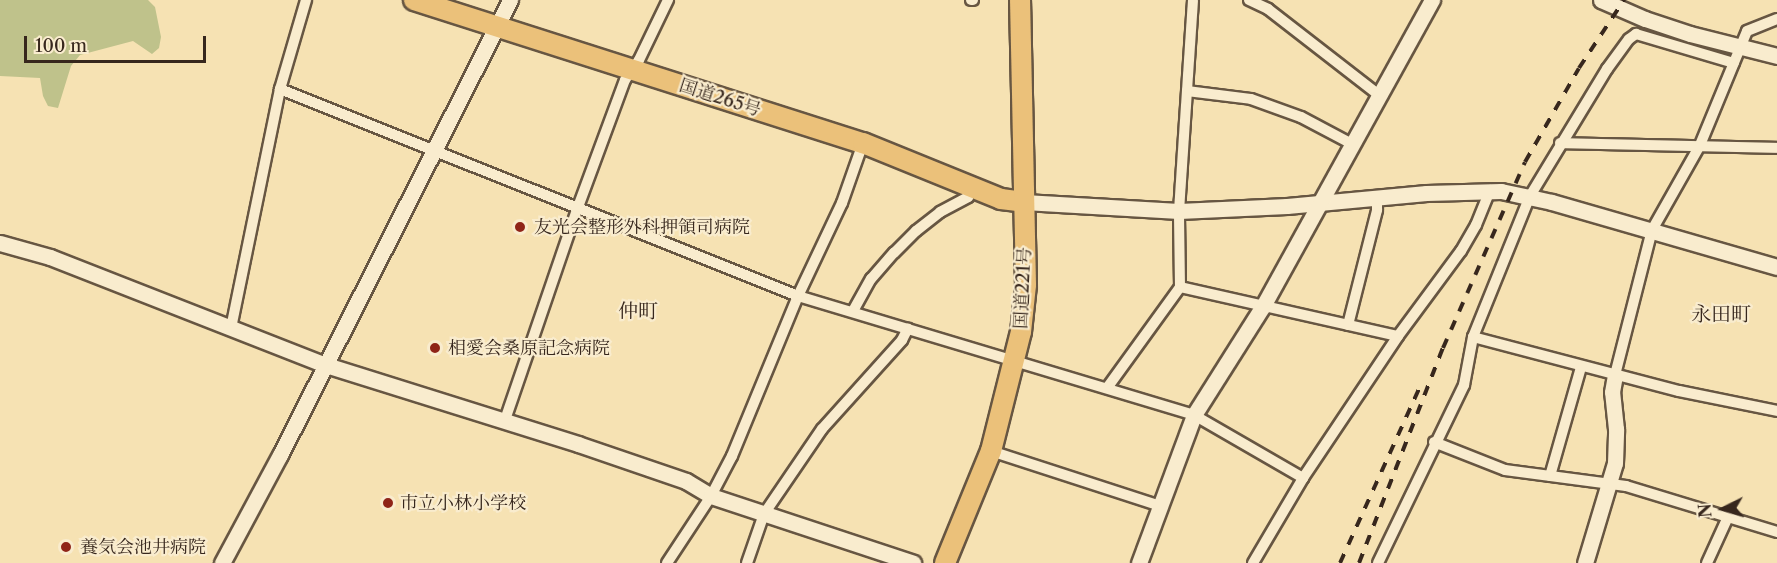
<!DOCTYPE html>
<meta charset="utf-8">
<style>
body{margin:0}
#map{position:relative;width:1777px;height:563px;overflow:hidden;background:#f6e2b3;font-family:"Libre Caslon Text","Noto Serif JP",serif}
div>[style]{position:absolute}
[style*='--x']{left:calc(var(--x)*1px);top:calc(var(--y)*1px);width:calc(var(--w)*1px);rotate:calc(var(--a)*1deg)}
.green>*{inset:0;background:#bfc28b}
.roads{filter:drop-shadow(2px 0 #675642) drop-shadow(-2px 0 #675642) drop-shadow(0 2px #675642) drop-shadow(0 -2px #675642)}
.street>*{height:10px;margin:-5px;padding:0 5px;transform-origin:5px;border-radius:5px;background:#f9ecce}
.secondary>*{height:15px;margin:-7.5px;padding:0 7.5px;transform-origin:7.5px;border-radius:7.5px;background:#f9ecce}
.highway>*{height:20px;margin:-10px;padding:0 10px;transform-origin:10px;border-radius:10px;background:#ebc17a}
.rail>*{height:4px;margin-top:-2px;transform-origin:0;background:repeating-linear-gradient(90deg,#37271d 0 10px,transparent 0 20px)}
.dots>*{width:16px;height:16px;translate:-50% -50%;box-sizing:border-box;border:3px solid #f9ecce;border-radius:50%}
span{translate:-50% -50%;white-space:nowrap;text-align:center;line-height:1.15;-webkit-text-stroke:4.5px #f9ecce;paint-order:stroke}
.street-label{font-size:18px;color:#37271d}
.poi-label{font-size:18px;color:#37271d}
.left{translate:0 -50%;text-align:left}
.neighbourhood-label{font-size:20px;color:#37271d}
.north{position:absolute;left:1693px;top:479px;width:60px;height:60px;-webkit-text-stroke:4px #f9ecce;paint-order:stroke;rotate:265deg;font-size:16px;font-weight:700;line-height:24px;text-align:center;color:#37271d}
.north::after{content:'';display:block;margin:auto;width:21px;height:27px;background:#37271d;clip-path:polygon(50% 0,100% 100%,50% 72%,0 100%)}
.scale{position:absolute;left:24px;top:36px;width:182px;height:27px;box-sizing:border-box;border:3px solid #37271d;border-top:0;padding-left:8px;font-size:18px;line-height:21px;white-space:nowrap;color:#37271d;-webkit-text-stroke:4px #f9ecce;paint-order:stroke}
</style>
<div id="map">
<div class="green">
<i style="clip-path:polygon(0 0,148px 0,155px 7px,161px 37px,159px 48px,152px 54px,133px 41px,80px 55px,71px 66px,58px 108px,48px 106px,43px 96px,40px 78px,0 76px)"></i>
</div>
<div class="roads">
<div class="street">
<i style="--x:971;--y:0;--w:2;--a:0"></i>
<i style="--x:1249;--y:0;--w:21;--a:25"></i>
<i style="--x:1268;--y:9;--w:140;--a:37.8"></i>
<i style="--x:280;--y:89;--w:558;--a:21.78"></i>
<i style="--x:798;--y:296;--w:413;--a:16.7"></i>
<i style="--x:1194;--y:415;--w:126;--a:30"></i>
<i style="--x:1187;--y:91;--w:64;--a:7.1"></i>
<i style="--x:1251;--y:99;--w:53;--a:19.8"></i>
<i style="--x:1301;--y:117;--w:58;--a:27.9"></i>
<i style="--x:1560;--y:143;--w:217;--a:1.3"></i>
<i style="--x:1180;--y:287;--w:223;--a:12.7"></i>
<i style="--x:853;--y:311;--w:37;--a:-61"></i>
<i style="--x:871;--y:279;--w:35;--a:-49"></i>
<i style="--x:894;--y:253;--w:31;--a:-45"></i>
<i style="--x:916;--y:231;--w:31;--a:-38"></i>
<i style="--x:940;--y:212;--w:32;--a:-28"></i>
<i style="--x:968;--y:197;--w:10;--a:-61"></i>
<i style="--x:1348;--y:325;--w:119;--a:-75.8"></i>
<i style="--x:1377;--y:210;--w:13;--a:-90"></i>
<i style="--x:231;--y:328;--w:244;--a:-78.4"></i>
<i style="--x:280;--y:89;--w:93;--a:-73.7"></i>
<i style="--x:1473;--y:337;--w:213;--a:14.7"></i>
<i style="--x:1679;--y:391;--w:100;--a:11.5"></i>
<i style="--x:1615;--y:375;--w:150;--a:-75.7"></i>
<i style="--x:1652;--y:230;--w:98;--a:-60.5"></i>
<i style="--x:1700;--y:145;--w:123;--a:-67.6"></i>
<i style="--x:1747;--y:31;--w:32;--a:-22"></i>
<i style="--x:1107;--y:388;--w:125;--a:-54.1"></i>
<i style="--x:1180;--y:287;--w:76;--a:-90.8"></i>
<i style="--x:1179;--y:211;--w:211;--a:-86.2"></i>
<i style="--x:505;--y:420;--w:225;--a:-71.1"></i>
<i style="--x:578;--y:207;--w:135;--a:-69.7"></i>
<i style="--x:625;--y:80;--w:24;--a:-55"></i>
<i style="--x:639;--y:60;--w:67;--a:-64.2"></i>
<i style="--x:1434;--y:442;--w:76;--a:21.5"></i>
<i style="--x:1505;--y:470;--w:122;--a:7.5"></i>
<i style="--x:1626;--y:486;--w:158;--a:16.9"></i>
<i style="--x:991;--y:451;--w:178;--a:18"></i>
<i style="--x:1550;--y:476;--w:113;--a:-74.1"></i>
<i style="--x:667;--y:563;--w:80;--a:-56.7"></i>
<i style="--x:711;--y:496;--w:45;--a:-62.3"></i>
<i style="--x:732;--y:456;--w:173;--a:-67.6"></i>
<i style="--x:798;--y:296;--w:103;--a:-64.7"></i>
<i style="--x:842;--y:203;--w:64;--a:-70.7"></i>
<i style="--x:747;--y:563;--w:52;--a:-70.9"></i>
<i style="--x:764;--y:514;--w:103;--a:-55.7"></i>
<i style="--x:822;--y:429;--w:120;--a:-48"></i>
<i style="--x:902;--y:340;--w:13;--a:-63"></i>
<i style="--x:1253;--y:563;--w:99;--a:-59.5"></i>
<i style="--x:1303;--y:478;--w:171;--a:-56.2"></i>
<i style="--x:1398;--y:336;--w:106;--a:-53.5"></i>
<i style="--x:1461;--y:251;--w:30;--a:-60"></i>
<i style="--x:1476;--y:225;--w:38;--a:-68"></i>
<i style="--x:1378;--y:563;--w:198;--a:-64.2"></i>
<i style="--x:1464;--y:385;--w:49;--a:-79.4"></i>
<i style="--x:1473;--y:337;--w:152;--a:-68"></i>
<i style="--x:1530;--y:196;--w:149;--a:-58.8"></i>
<i style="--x:1607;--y:69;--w:37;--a:-54"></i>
<i style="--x:1629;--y:39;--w:9;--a:-36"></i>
<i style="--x:1636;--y:34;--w:102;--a:16.5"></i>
<i style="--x:1707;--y:563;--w:51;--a:-65.5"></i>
</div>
<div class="secondary">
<i style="--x:1601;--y:0;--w:48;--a:23.4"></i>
<i style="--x:1645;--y:19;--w:47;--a:18.4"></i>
<i style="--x:1690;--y:34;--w:90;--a:14.2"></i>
<i style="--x:1024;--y:202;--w:155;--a:3.3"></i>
<i style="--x:1179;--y:211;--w:108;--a:-2.7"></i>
<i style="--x:1287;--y:206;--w:140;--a:-5.3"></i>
<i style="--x:1426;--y:193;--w:75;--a:-1.5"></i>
<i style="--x:1501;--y:191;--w:52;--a:12.2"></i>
<i style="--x:1552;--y:202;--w:234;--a:16.1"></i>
<i style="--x:0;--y:243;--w:52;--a:15.6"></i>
<i style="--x:50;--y:257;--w:296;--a:21.4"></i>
<i style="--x:326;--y:365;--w:264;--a:17.4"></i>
<i style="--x:578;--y:444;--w:114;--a:18.9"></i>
<i style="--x:686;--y:481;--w:29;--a:31"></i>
<i style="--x:711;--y:496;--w:213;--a:18.3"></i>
<i style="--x:222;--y:563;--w:123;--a:-61.8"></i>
<i style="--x:280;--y:455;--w:510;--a:-63.18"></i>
<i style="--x:1139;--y:563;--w:158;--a:-69.6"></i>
<i style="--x:1194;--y:415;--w:129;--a:-57.7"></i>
<i style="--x:1263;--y:306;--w:350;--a:-61.1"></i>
<i style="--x:1585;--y:563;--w:104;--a:-73.3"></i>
<i style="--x:1615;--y:463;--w:34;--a:-88"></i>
<i style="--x:1616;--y:429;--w:37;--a:-96"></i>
<i style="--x:1612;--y:392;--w:17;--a:-80"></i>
</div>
<div class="highway">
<i style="--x:414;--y:0;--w:471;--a:17.7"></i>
<i style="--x:863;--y:143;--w:149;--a:22.1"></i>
<i style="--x:1001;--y:199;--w:23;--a:7"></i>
<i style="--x:945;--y:563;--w:121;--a:-67.7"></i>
<i style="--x:991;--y:451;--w:123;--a:-75.9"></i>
<i style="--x:1021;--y:332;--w:47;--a:-83.9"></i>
<i style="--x:1026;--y:285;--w:285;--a:-91.2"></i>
</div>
</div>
<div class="rail">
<i style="--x:1340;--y:563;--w:193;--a:-65.6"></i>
<i style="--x:1359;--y:563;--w:231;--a:-68.7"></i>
<i style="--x:1443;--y:348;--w:203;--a:-66.2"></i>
<i style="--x:1525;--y:162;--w:108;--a:-60.1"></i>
<i style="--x:1579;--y:68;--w:82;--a:-56.5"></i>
</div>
<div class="dots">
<i style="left:520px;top:227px;background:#8f2418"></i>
<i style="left:435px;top:348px;background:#8f2418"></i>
<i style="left:388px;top:503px;background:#8f2418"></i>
<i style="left:66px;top:547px;background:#8f2418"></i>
</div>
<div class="street-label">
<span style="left:720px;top:98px;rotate:18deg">国道265号</span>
<span style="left:1023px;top:288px;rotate:-87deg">国道221号</span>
</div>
<div class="poi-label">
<span class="left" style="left:534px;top:227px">友光会整形外科押領司病院</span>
<span class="left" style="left:448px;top:348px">相愛会桑原記念病院</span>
<span class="left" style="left:400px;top:503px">市立小林小学校</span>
<span class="left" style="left:80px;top:547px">養気会池井病院</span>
</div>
<div class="neighbourhood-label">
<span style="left:638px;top:311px">仲町</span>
<span style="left:1721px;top:314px">永田町</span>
</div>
<div class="north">N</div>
<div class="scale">100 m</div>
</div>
